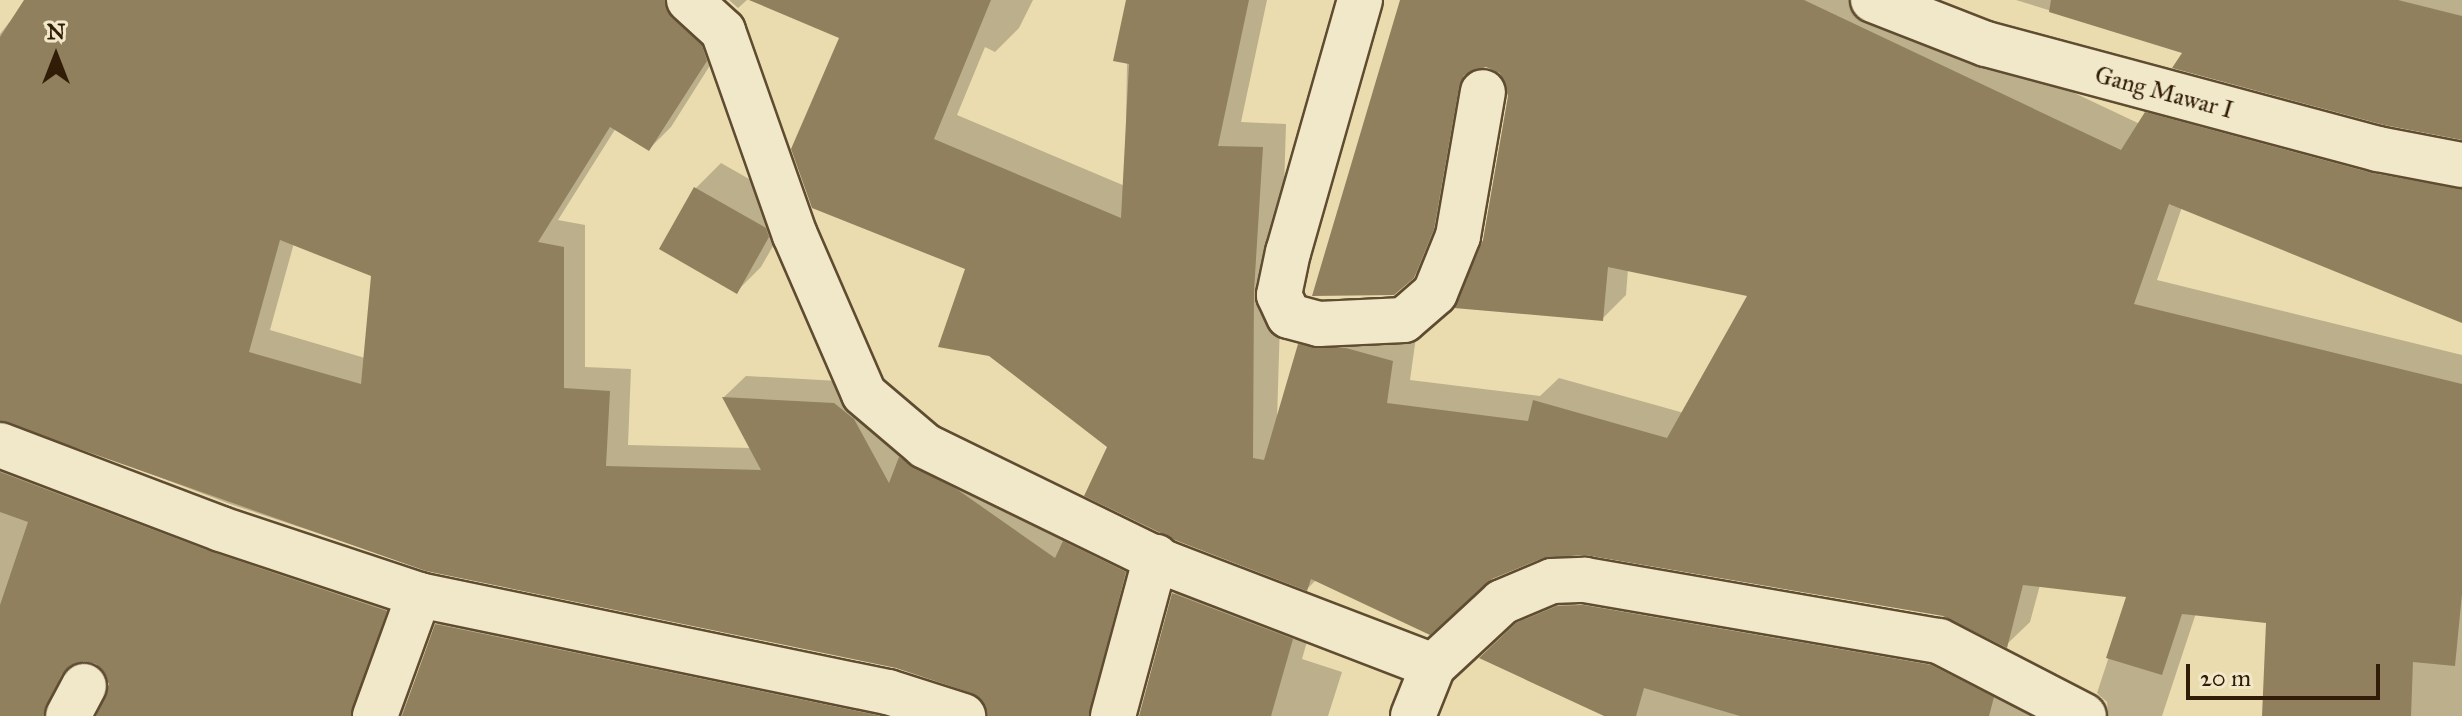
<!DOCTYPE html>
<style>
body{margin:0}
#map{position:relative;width:2462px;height:716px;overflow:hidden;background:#eadcae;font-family:"IM FELL Great Primer",serif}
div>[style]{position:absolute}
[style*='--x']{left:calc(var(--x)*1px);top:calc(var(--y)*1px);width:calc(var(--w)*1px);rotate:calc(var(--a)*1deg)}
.shadow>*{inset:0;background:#0003}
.building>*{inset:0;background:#91805e}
.roads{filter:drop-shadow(2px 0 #5f4c31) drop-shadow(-2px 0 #5f4c31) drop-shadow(0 2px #5f4c31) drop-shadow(0 -2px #5f4c31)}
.minor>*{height:44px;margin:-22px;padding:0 22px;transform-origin:22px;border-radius:22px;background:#f1e8ca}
span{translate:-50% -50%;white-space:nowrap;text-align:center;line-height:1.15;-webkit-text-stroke:6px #f1e8ca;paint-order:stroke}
.street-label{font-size:24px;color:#311c07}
.north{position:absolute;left:16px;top:16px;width:80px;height:80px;-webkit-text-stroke:6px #f1e8ca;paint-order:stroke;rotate:0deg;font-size:22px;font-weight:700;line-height:32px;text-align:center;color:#311c07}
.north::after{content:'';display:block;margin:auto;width:28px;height:36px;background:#311c07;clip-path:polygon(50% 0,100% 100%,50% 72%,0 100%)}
.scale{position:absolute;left:2186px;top:664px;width:194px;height:36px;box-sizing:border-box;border:4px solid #311c07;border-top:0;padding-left:10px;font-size:24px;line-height:28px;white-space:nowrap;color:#311c07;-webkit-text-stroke:6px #f1e8ca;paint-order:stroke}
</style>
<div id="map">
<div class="shadow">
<i style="clip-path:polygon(evenodd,27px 0,701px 0,728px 37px,671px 127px,649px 149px,616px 128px,558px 220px,585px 225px,585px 367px,631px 369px,628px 445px,751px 448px,724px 397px,746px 376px,857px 382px,1147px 550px,1131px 716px,988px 716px,990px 711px,972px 690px,894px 666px,426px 569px,230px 504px,9px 420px,0 421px,0 34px,27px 0,294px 243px,373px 275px,365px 358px,270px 330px,294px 243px)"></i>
<i style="clip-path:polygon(729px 0,747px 0,738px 8px)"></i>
<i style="clip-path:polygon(753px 0,1033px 0,1019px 28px,995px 52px,985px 47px,957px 115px,1125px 186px,1128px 0,1267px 0,1241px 122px,1286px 124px,1277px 420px,1300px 345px,1324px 321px,1416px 337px,1410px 380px,1540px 396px,1559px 378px,1684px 413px,1750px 294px,1628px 269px,1626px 295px,1602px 319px,1485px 241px,1510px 96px,1508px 82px,1489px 66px,1481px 66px,1457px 203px,1438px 252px,1413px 277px,1402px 0,1877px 0,2140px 124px,2170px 89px,2462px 162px,2462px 320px,2182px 207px,2157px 280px,2462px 355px,2462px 716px,2264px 716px,2268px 621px,2196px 613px,2162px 716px,2108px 716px,2107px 702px,2097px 693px,2129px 596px,2040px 585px,2030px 622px,2006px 645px,1944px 614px,1589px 553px,1316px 580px,1307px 589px,1109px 446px,968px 268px,841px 37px)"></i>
<i style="clip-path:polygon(2016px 0,2462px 0,2462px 138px,2185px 52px)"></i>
<i style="clip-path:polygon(721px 163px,791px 203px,793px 211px,761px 267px,736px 292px,662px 248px,696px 188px)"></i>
<i style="clip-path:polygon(0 431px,408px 588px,394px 716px,97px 716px,111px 686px,98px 662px,81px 662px,64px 692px,84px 716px,0 716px)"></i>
<i style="clip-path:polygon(1196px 572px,1314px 617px,1302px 659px,1342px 672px,1328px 716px,1141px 716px,1174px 594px)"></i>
<i style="clip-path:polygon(1583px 583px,1955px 642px,2107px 716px,1608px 716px,1506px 634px,1542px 600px)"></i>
<i style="clip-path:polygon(459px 603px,971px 716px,401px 716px,437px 625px)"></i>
</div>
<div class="building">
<i style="clip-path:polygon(evenodd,24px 0,665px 0,672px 18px,702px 45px,707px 61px,649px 151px,610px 127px,538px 242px,564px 247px,564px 388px,610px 391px,606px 466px,761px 470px,722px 397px,834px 403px,854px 419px,889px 483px,899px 457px,958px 490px,1055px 558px,1063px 541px,1126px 572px,1089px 716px,987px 716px,982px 700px,971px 693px,896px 668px,426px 571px,0 421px,0 37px,24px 0,280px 240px,371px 276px,361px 384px,249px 352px,280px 240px)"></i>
<i style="clip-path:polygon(749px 0,991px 0,934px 139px,1121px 218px,1129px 64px,1113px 61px,1126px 0,1249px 0,1218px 146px,1263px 147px,1254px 291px,1253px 458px,1264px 460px,1298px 344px,1346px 348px,1393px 361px,1387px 403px,1528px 421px,1533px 400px,1667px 438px,1747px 296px,1608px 267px,1603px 321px,1454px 308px,1483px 240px,1508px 96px,1500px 73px,1486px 67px,1464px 75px,1459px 87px,1434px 229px,1414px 278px,1394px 295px,1312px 296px,1400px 0,1804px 0,2121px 150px,2145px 112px,2372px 173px,2462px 189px,2462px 323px,2169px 204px,2134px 304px,2462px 384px,2462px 594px,2455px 666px,2413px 662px,2411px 716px,2262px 716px,2266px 623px,2182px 614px,2162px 675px,2106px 658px,2126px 597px,2023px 585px,2007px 648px,1943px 616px,1585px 555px,1543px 558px,1492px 579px,1430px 635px,1311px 579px,1307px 591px,1175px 540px,1084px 496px,1107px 447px,989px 356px,938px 347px,965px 269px,812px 208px,791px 149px,839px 38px)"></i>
<i style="clip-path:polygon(2051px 0,2398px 0,2462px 16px,2462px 140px,2384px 125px,2172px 68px,2182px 53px,2049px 12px)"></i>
<i style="clip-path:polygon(694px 187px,766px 228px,769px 237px,737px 294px,659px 249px)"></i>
<i style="clip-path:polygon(0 472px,212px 552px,387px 611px,351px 716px,96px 716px,109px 684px,96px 664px,84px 661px,62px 674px,43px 716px,0 716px,0 605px,28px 522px,0 512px)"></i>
<i style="clip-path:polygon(1172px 593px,1293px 639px,1271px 716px,1139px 716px)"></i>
<i style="clip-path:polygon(1583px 605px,1931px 665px,1994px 697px,1989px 716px,1740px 716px,1644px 688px,1636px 716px,1604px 716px,1479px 658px,1516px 623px,1557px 606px)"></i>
<i style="clip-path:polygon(435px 624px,881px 716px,402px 716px)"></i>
</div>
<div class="roads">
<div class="minor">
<i style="--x:689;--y:0;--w:46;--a:42.4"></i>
<i style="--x:723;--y:31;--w:216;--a:70.6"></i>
<i style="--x:795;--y:235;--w:173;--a:66.5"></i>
<i style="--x:864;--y:394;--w:80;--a:40.4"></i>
<i style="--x:925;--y:446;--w:267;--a:26"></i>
<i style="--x:1165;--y:563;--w:287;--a:21"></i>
<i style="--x:1360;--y:0;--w:262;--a:105.9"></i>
<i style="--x:1288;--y:252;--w:44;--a:101.8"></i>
<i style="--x:1279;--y:295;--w:23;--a:65"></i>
<i style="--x:1289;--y:316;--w:31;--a:15"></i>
<i style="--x:1319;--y:324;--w:85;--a:-2.7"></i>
<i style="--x:1404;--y:320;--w:41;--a:-41.1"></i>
<i style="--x:1435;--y:293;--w:61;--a:-68"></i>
<i style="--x:1458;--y:236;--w:146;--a:-80.2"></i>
<i style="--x:1873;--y:0;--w:121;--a:21.3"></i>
<i style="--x:1986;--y:44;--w:406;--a:15"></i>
<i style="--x:2378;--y:149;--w:86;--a:10.8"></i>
<i style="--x:0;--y:445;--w:236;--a:20.8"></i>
<i style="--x:221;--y:529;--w:209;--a:18.4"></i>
<i style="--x:419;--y:595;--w:129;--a:110"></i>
<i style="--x:419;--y:595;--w:479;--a:11.7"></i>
<i style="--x:888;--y:692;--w:79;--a:17.7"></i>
<i style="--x:68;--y:716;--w:34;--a:-62"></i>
<i style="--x:1113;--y:716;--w:165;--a:-74.9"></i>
<i style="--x:1413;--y:716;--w:54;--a:-68.2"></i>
<i style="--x:1433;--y:666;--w:94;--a:-42.8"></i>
<i style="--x:1502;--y:602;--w:54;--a:-22.8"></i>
<i style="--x:1552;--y:581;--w:33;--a:-2"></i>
<i style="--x:1585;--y:580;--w:359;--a:9.8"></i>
<i style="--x:1939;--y:641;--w:163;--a:27.3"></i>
</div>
</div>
<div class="street-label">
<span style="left:2164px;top:93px;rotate:15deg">Gang Mawar I</span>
</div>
<div class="north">N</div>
<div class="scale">20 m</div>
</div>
